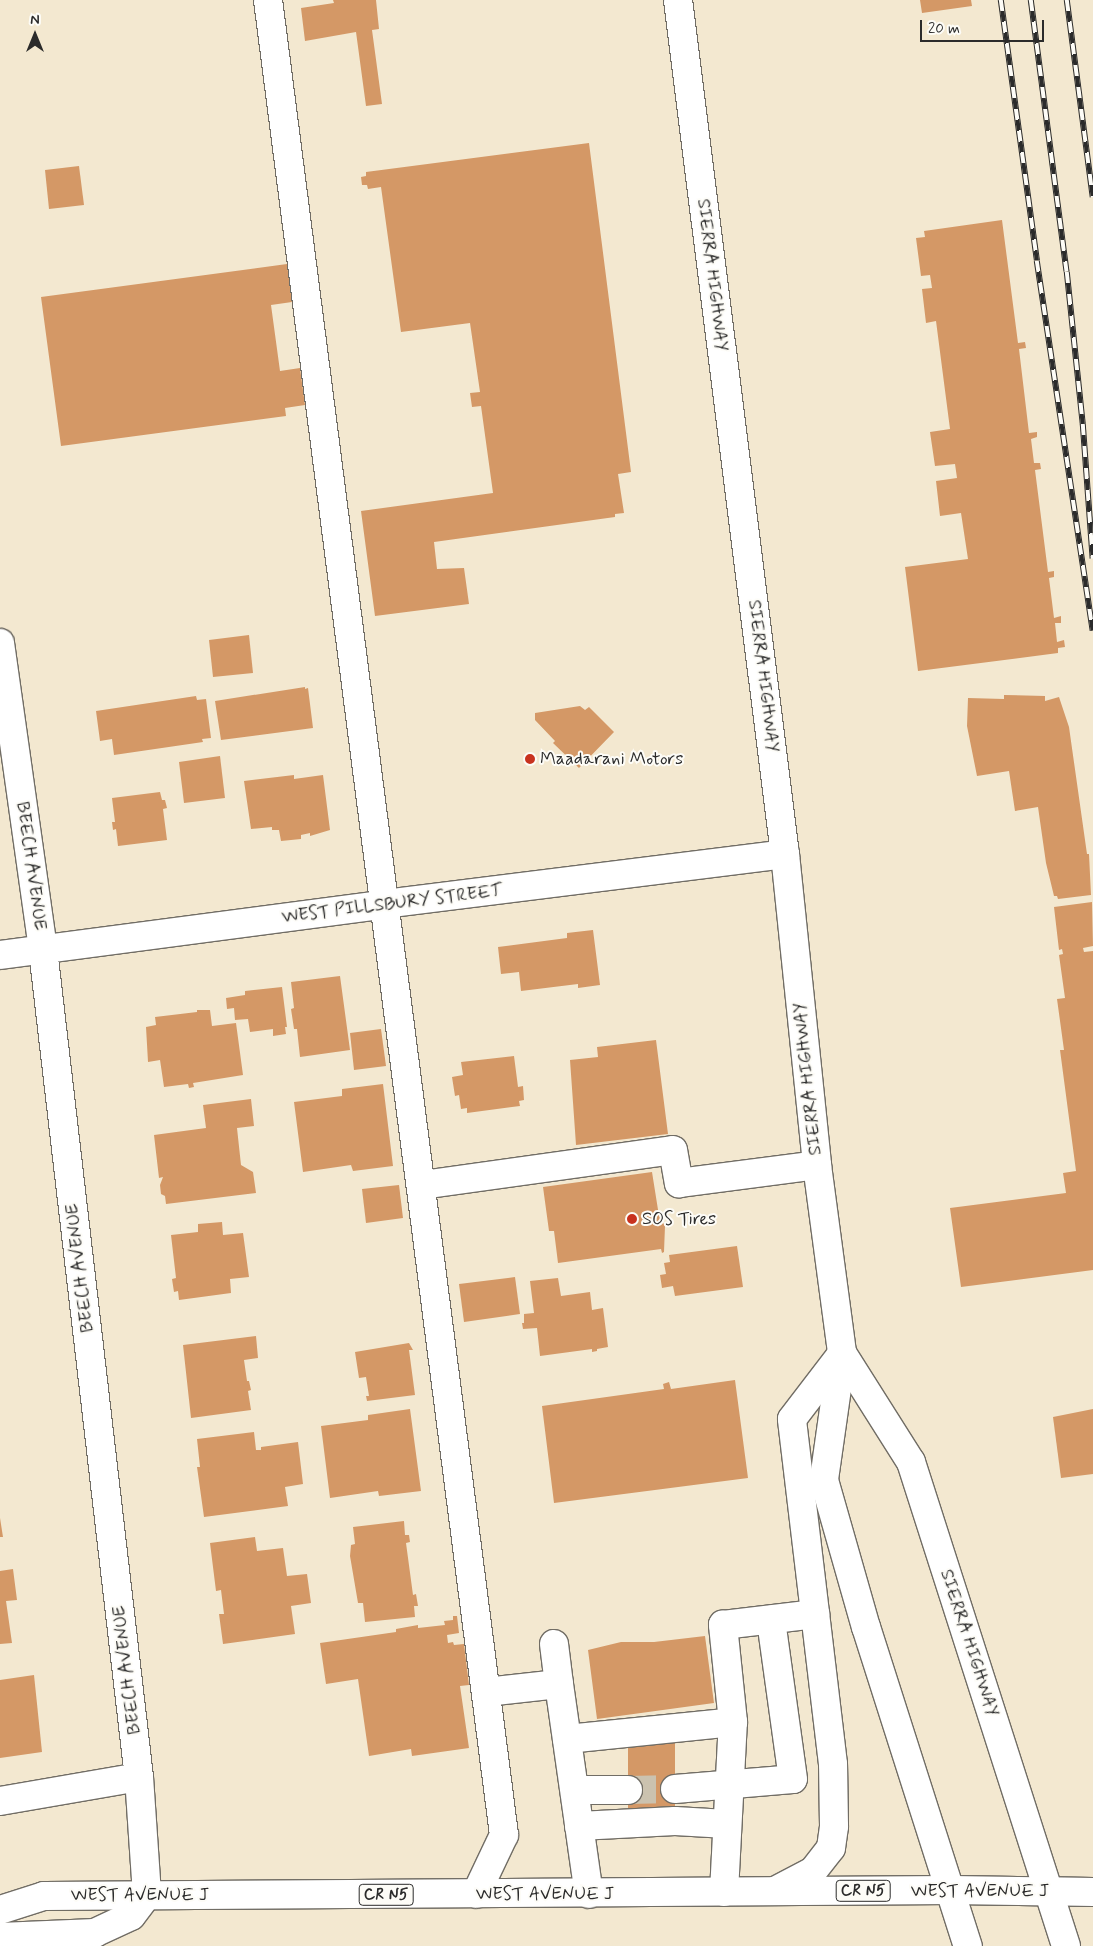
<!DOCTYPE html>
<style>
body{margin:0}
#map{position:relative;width:1093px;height:1946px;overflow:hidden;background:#f3e8d0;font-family:Mynerve,sans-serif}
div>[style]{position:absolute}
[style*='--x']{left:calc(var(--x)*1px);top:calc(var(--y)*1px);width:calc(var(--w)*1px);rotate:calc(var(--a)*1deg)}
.building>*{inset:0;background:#d49866}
.minor-tunnel>*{height:28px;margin-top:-14px;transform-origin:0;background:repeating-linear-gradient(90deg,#cbc2af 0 28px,transparent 0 42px)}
.roads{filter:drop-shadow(1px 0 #716d65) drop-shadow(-1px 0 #716d65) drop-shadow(0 1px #716d65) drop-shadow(0 -1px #716d65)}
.minor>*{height:28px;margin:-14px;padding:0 14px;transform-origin:14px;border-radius:14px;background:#fff}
.major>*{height:28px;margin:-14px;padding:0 14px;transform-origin:14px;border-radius:14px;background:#fff}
.rail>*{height:5.5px;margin-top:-2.75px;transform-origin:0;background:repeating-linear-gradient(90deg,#fdfcf7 0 11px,#2b2b2b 0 22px);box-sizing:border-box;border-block:1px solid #2b2b2b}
.dots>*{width:14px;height:14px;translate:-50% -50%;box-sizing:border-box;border:2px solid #fdfcf7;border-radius:50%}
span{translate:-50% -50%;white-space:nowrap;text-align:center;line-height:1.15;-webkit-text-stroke:4px #fdfcf7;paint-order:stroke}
.shield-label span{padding:1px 4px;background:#fdfcf7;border:1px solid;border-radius:4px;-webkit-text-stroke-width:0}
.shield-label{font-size:16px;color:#2b2b2b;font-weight:700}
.street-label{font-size:18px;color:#2b2b2b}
.poi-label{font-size:18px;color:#2b2b2b}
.left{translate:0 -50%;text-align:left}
.north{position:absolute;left:10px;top:10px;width:50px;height:50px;-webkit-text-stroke:4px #fdfcf7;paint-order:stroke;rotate:0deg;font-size:14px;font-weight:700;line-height:20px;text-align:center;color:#2b2b2b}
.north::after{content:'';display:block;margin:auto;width:18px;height:22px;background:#2b2b2b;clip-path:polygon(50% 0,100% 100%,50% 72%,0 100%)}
.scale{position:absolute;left:920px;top:20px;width:124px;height:22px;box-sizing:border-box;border:2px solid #2b2b2b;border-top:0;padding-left:6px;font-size:15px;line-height:18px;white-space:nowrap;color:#2b2b2b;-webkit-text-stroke:4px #fdfcf7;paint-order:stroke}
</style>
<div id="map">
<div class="building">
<i style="clip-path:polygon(333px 0,376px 0,379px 29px,372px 30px,382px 104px,366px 106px,356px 32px,305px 41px,301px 8px,334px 3px)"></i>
<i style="clip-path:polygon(920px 0,971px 0,972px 6px,922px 13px)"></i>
<i style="clip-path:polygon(589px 143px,631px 472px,618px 474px,624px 513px,615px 514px,615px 517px,434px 542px,437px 569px,464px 568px,469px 604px,375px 616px,361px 511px,493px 493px,481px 406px,472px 407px,470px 393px,480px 392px,470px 323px,401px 332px,381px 187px,368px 189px,367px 185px,362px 185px,361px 177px,366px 176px,366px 172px)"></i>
<i style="clip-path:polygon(79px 166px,84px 205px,49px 209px,45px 170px)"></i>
<i style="clip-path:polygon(1002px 220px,1018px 343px,1025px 342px,1026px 348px,1019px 349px,1029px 433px,1037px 432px,1037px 437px,1031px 439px,1034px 463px,1040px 463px,1041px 469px,1035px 470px,1048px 572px,1054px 571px,1054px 577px,1049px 578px,1054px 618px,1061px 616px,1061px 623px,1055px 623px,1057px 642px,1064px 640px,1065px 647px,1058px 648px,1058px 653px,918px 671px,905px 567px,968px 559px,961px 513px,940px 516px,936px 481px,957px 478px,955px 464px,935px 466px,930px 432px,950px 429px,936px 321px,926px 323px,922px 289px,932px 288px,930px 275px,921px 276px,916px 238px,925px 237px,924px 231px)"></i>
<i style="clip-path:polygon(287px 264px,292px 302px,271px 305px,280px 371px,300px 368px,305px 405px,285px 408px,286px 416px,61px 446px,41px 297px)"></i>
<i style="clip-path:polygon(249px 635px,253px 673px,213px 677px,209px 640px)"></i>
<i style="clip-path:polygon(305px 687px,305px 689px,308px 688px,313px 728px,221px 740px,215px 701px)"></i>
<i style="clip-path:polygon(1004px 695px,1045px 696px,1045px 701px,1059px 697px,1069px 727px,1087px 854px,1089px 854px,1091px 895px,1058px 899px,1057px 896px,1054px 896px,1046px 863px,1038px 807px,1015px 811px,1009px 771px,977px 776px,967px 726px,968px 698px,1004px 699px)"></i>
<i style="clip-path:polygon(196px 696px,197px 700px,206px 699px,211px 738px,202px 739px,203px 742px,114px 755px,112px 739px,100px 741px,96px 711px)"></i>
<i style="clip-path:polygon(580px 706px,585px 710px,589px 707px,614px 732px,579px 768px,553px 743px,555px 741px,535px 720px,535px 713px)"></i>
<i style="clip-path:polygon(220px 756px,225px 798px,184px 803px,179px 762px)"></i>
<i style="clip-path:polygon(294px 775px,294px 779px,323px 775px,330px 830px,310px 836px,310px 833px,301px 835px,301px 839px,281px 841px,279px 830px,272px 830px,272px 827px,251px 829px,244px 781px)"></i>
<i style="clip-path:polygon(160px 792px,162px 800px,165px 800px,167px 808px,163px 809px,167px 840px,118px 846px,116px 829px,113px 830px,112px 822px,115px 822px,112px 798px)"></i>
<i style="clip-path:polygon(1092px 902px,1093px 946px,1083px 948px,1084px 952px,1093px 951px,1093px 1270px,961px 1287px,950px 1208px,1066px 1193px,1063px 1173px,1076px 1171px,1060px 1050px,1064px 1050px,1057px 999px,1065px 998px,1059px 955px,1063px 954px,1062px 949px,1059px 950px,1054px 907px)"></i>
<i style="clip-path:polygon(593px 930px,600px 985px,578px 988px,578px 984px,521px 991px,519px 972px,501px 974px,498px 947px,567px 938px,567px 933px)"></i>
<i style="clip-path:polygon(340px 976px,350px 1050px,300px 1057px,297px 1029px,294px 1029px,291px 1009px,294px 1008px,291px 982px)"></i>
<i style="clip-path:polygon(282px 987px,287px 1027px,285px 1027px,286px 1034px,273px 1036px,273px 1029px,250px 1032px,248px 1019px,235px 1020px,234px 1008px,227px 1009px,226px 998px,245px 995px,245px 991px)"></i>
<i style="clip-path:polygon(197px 1010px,210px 1010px,212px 1026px,236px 1023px,243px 1075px,193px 1083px,194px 1087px,189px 1088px,188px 1084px,164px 1087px,160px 1060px,148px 1062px,146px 1027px,156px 1025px,155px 1017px,197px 1012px)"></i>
<i style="clip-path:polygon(381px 1029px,386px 1066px,354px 1070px,350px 1033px)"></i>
<i style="clip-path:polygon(656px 1040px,668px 1134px,576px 1145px,570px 1060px,598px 1057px,597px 1047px)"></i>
<i style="clip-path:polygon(514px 1056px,518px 1087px,523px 1086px,524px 1100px,519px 1101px,520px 1106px,467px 1113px,467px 1108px,461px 1109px,459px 1095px,455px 1096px,452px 1077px,463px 1075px,461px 1062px)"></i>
<i style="clip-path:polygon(383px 1084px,393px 1166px,353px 1171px,351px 1165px,303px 1172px,294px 1102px,342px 1096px,342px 1089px)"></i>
<i style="clip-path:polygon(251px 1099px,254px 1126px,237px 1128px,241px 1165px,253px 1172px,256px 1193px,166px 1204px,165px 1196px,161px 1194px,160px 1185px,163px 1177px,159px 1178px,154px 1135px,206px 1128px,203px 1105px)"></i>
<i style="clip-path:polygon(652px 1172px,659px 1216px,665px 1226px,664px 1252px,662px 1253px,661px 1249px,558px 1263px,554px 1231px,549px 1231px,543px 1187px)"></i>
<i style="clip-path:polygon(399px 1185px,403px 1218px,366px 1223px,362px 1189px)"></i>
<i style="clip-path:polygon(222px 1222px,223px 1235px,243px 1233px,249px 1277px,230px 1279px,231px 1293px,179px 1300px,178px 1291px,174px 1292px,172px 1279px,176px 1278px,171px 1235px,198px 1232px,198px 1224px)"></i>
<i style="clip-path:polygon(737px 1246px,743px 1287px,675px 1296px,673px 1286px,662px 1288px,660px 1275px,666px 1274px,664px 1263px,670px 1262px,669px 1255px)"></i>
<i style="clip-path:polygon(515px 1277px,520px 1314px,464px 1322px,459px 1284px)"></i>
<i style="clip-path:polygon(558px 1278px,561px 1296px,590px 1292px,592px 1310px,603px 1308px,608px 1347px,597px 1349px,597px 1351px,592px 1352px,592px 1349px,540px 1356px,537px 1328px,523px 1329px,522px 1323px,524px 1323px,524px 1314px,534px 1313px,530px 1281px)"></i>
<i style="clip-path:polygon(256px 1336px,258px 1358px,244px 1360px,247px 1381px,249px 1381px,251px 1390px,248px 1391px,251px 1410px,191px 1418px,183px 1345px)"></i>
<i style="clip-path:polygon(409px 1343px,413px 1350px,409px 1350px,415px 1395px,367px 1401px,366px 1396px,369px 1396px,366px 1377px,359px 1378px,355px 1352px)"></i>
<i style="clip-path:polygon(735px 1380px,748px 1478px,554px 1503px,542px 1406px,664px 1389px,663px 1384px,669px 1382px,671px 1389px)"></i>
<i style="clip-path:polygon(410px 1409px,421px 1491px,379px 1496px,378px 1491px,330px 1498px,321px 1426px,368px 1420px,368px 1415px)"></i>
<i style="clip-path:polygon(1093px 1409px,1093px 1474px,1061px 1478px,1053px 1417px)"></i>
<i style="clip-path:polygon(254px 1432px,256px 1450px,261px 1450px,261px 1447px,298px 1442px,303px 1484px,285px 1487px,288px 1506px,204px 1517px,197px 1467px,200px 1467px,197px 1439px)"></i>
<i style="clip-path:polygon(0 1518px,3px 1537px,0 1537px)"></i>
<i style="clip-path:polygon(404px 1521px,405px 1535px,409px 1535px,410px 1542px,406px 1543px,413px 1595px,416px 1594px,418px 1606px,414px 1606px,415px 1617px,365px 1622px,363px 1603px,358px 1603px,350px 1556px,351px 1545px,355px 1544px,353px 1527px)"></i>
<i style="clip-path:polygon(255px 1537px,257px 1551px,283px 1548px,287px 1576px,307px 1574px,311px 1603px,291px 1606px,295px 1634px,223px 1644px,219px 1614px,224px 1614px,221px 1590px,216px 1591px,210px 1543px)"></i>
<i style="clip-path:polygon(13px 1569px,17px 1600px,6px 1601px,12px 1643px,0 1644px,0 1571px)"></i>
<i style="clip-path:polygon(453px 1616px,457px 1616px,459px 1633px,447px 1635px,448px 1643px,453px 1642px,454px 1645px,464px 1644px,469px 1685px,460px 1686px,469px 1748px,412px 1756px,411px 1749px,369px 1756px,358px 1679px,326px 1684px,320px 1643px,396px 1632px,396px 1629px,418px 1625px,418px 1628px,445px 1625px,444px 1621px,453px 1620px)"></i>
<i style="clip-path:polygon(705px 1636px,714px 1703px,597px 1719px,588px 1650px,621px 1642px,654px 1642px)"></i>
<i style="clip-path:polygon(34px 1675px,42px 1752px,0 1758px,0 1680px)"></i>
<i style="clip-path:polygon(651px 1738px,675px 1743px,675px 1831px,628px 1832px,628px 1743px)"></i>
</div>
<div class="minor-tunnel">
<i style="--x:628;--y:1790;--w:47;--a:-1.2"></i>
</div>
<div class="roads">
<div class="minor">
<i style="--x:268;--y:0;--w:1850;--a:82.67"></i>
<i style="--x:504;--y:1835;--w:65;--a:115.4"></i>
<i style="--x:0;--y:643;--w:310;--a:82"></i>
<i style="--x:43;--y:950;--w:833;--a:83.38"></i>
<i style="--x:139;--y:1777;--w:118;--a:86.1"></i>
<i style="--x:147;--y:1895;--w:26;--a:127"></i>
<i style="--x:131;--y:1916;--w:40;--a:155"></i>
<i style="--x:95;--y:1933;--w:95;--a:177.6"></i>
<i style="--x:0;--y:955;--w:388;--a:-7.5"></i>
<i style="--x:385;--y:904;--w:403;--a:-7.1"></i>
<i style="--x:422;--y:1185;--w:253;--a:-7.9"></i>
<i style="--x:673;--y:1150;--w:34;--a:80"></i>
<i style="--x:679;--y:1183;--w:139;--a:-7.4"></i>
<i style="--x:554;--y:1644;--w:40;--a:82.9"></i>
<i style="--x:486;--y:1692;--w:73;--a:-6.3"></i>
<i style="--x:559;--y:1684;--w:212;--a:81.9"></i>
<i style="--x:567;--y:1739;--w:167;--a:-5.8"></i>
<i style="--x:733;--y:1722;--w:98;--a:-95.9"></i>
<i style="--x:723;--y:1625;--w:93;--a:-6.8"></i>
<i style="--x:675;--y:1789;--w:118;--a:-4.8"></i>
<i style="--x:793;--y:1779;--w:161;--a:-97.9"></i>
<i style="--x:575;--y:1790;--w:53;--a:0"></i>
<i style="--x:0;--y:1801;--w:141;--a:-9.8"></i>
<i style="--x:579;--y:1826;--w:96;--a:-3"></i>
<i style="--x:675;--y:1821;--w:52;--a:3.3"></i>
<i style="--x:724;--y:1892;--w:170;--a:-87"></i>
</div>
<div class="major">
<i style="--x:678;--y:0;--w:861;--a:82.86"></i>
<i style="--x:785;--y:854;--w:313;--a:84.1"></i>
<i style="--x:817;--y:1165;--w:190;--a:82.4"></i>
<i style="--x:842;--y:1353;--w:128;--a:98.1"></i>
<i style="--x:824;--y:1480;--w:153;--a:74.1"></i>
<i style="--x:866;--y:1627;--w:335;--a:72.3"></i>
<i style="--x:842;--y:1353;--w:129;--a:57.7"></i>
<i style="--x:911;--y:1462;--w:508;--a:72.24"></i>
<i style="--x:777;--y:1890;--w:41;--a:-27.8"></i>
<i style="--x:813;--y:1871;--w:29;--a:-52"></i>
<i style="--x:831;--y:1848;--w:22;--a:-82"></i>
<i style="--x:834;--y:1826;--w:62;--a:-90.9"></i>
<i style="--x:833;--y:1764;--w:347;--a:-96.8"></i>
<i style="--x:792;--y:1419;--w:81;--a:-52.6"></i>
<i style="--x:0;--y:1910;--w:46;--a:-17.7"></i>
<i style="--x:44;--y:1896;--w:908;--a:-0.38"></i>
<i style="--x:952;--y:1890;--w:141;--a:0.8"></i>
</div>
</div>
<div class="rail">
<i style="--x:1001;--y:0;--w:263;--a:82.1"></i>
<i style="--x:1037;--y:261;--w:374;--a:81.4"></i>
<i style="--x:1031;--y:0;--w:274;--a:82.5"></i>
<i style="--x:1067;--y:272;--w:153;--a:84"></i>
<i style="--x:1083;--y:424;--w:135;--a:85.8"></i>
<i style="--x:1067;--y:0;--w:199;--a:82.5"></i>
</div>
<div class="dots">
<i style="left:530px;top:759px;background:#c8321e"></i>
<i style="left:632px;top:1219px;background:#c8321e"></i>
</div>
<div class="shield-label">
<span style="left:863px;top:1891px">CR N5</span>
<span style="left:386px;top:1895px">CR N5</span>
</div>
<div class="street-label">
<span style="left:712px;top:275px;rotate:83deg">SIERRA HIGHWAY</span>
<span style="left:763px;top:676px;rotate:83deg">SIERRA HIGHWAY</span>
<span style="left:31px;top:866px;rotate:82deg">BEECH AVENUE</span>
<span style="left:392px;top:904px;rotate:-7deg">WEST PILLSBURY STREET</span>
<span style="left:808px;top:1079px;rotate:-96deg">SIERRA HIGHWAY</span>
<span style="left:80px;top:1268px;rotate:-97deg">BEECH AVENUE</span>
<span style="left:969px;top:1643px;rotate:72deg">SIERRA HIGHWAY</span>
<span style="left:127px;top:1670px;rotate:-97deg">BEECH AVENUE</span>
<span style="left:980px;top:1891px">WEST AVENUE J</span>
<span style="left:545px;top:1894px">WEST AVENUE J</span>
<span style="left:140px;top:1895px">WEST AVENUE J</span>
</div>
<div class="poi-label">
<span class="left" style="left:540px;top:759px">Maadarani Motors</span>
<span class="left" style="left:642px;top:1219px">SOS Tires</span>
</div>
<div class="north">N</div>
<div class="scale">20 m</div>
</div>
